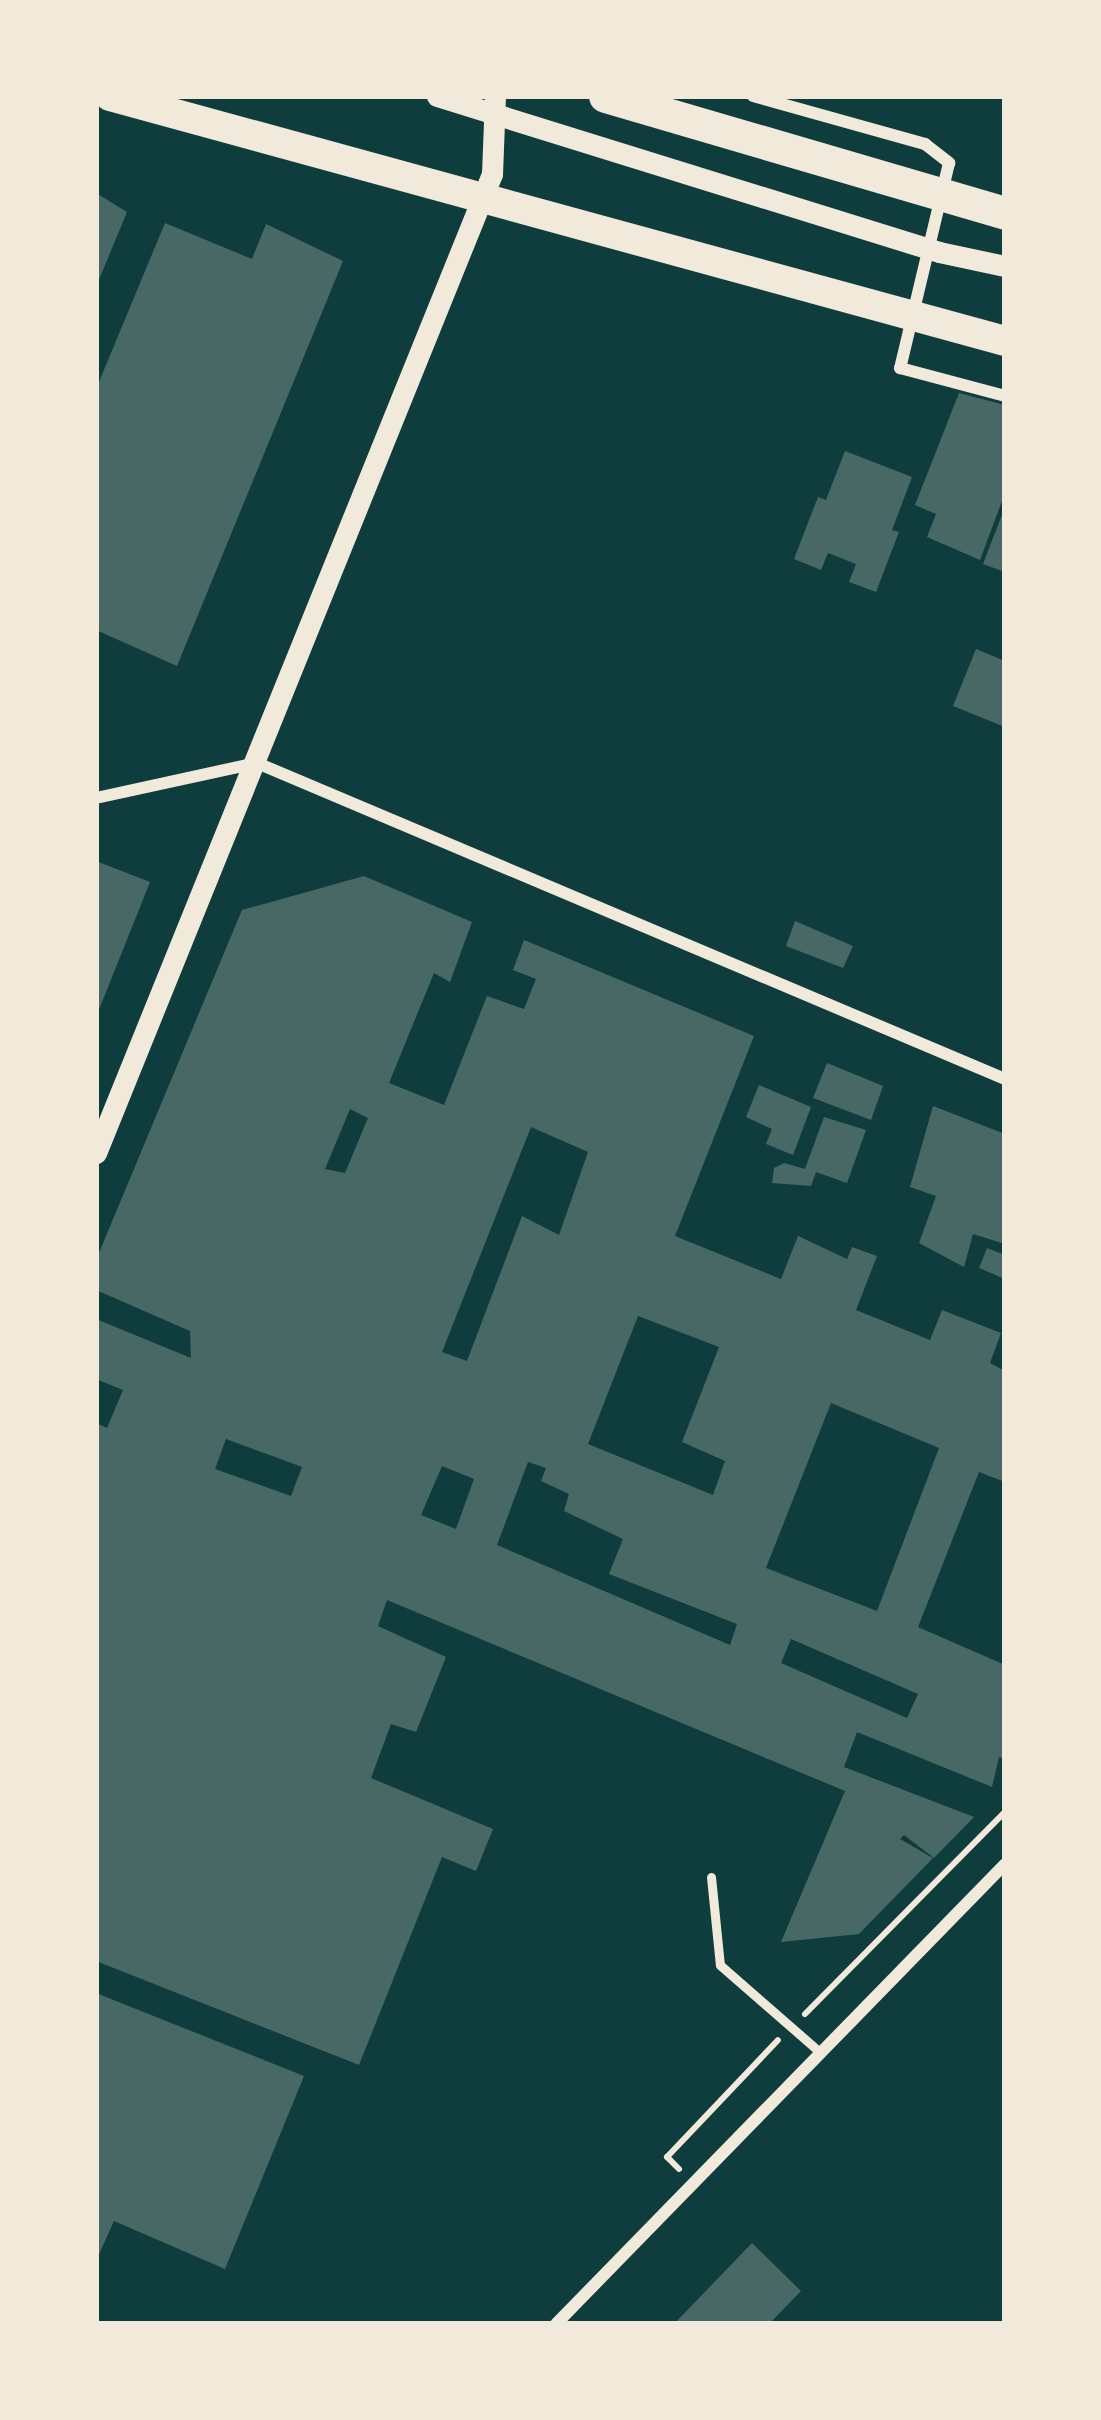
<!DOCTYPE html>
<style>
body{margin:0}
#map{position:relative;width:1101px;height:2420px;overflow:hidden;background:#0f3d3e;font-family:"Sofia Sans Condensed",sans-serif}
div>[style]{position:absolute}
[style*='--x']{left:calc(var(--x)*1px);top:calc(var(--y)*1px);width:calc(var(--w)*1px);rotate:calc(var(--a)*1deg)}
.building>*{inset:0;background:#486865}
.path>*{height:6px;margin:-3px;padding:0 3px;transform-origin:3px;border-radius:3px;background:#f1e9da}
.service>*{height:9px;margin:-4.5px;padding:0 4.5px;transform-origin:4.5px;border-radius:4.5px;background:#f1e9da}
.minor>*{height:12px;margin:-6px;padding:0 6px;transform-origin:6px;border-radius:6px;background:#f1e9da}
.tertiary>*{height:21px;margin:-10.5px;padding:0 10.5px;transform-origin:10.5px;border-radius:10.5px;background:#f1e9da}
.primary>*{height:30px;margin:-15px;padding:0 15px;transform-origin:15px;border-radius:15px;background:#f1e9da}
.trunk>*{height:33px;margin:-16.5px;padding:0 16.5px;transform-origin:16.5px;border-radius:16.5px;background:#f1e9da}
span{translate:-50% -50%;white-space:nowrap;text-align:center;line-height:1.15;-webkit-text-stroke:9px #f1e9da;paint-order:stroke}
.frame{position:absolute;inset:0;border:99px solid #f1e9da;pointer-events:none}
</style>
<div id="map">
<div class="building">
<i style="clip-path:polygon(96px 193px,127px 212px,96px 287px)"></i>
<i style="clip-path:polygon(165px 223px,252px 259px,266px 224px,343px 261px,177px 666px,96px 630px,96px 389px)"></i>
<i style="clip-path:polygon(959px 393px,1005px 405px,1005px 493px,980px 560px,927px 537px,936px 514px,915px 505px)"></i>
<i style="clip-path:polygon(845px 451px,912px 477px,892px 530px,899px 532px,876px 592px,849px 582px,856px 564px,828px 553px,821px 570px,794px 559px,818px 497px,826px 500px)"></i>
<i style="clip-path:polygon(1005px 507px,1005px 572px,983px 564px)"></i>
<i style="clip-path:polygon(976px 649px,1005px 661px,1005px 727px,953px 706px)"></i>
<i style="clip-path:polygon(96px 861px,150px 882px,96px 1017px)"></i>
<i style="clip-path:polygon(evenodd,364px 876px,472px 922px,450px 982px,434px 973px,389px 1083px,444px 1105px,487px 996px,524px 1009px,536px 979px,513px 970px,524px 940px,754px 1036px,675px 1236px,781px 1279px,798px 1236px,847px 1259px,852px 1247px,877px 1256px,856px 1310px,930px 1340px,942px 1310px,1001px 1333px,990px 1363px,1005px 1371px,1005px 1482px,979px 1472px,918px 1627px,1005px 1665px,1005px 1759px,999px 1757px,992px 1787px,857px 1732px,844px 1767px,974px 1817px,934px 1858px,904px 1835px,900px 1839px,933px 1858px,859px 1934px,781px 1942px,845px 1791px,387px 1600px,378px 1626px,446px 1657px,416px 1732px,391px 1724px,371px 1778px,493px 1829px,476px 1871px,442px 1857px,359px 2065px,96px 1961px,96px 1423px,107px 1428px,123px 1390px,96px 1379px,96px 1319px,191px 1358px,190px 1331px,96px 1290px,96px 1260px,242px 910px,364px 876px,350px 1109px,368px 1118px,345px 1173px,325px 1169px,350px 1109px,364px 876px,531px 1127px,588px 1152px,559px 1235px,522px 1216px,467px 1361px,442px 1352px,531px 1127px,364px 876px,638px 1316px,719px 1347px,682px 1442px,725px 1461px,713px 1495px,588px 1444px,638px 1316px,364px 876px,831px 1403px,939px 1448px,877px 1611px,766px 1568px,831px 1403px,364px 876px,226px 1439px,302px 1467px,291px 1496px,215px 1469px,226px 1439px,364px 876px,528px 1462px,546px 1468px,541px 1481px,569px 1494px,564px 1511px,623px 1539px,609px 1574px,737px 1624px,730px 1645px,497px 1545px,528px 1462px,364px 876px,442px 1466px,474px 1479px,456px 1529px,421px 1515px,442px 1466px,364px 876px,791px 1639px,918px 1694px,907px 1718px,781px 1663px,791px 1639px)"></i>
<i style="clip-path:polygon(795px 921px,853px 946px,843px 968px,786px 946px)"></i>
<i style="clip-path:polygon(827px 1063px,883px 1086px,871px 1120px,813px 1098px)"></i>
<i style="clip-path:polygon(759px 1085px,811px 1107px,793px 1155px,766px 1144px,772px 1129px,746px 1117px)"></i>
<i style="clip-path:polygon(933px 1106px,1005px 1134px,1005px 1244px,973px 1234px,964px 1267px,919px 1243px,936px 1196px,910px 1187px)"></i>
<i style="clip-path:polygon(824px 1117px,866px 1130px,847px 1183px,816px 1172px,811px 1186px,772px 1183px,774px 1168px,784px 1163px,805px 1169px)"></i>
<i style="clip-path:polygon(987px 1248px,1005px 1255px,1005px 1279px,979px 1268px)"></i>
<i style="clip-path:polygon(96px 1993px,304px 2076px,225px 2269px,114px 2221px,96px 2261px)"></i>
<i style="clip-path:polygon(752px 2243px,801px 2291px,769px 2324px,674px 2324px)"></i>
</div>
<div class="path">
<i style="--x:805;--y:2014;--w:284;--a:-45.3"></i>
<i style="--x:679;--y:2169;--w:17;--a:-135"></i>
<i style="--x:667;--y:2157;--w:161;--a:-46.5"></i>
</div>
<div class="service">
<i style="--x:711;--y:1877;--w:88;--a:84.2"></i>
<i style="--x:720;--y:1965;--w:134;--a:41.1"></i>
</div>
<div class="minor">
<i style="--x:753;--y:96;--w:179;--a:15.6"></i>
<i style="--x:925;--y:144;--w:31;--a:38"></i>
<i style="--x:949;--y:163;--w:211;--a:103.4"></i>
<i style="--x:900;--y:368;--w:109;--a:14.9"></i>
<i style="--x:96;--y:798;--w:165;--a:-12.3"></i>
<i style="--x:257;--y:763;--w:812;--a:22.9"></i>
<i style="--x:556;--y:2324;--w:643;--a:-45.69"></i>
</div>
<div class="tertiary">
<i style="--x:437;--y:96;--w:526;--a:17.26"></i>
<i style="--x:939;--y:252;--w:67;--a:12"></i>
<i style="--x:96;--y:1153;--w:1056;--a:-67.98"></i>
<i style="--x:492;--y:174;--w:78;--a:-87.8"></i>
</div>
<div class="primary">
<i style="--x:110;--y:96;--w:928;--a:15.31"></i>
</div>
<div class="trunk">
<i style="--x:605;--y:96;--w:417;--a:16.3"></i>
</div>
<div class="frame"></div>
</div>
